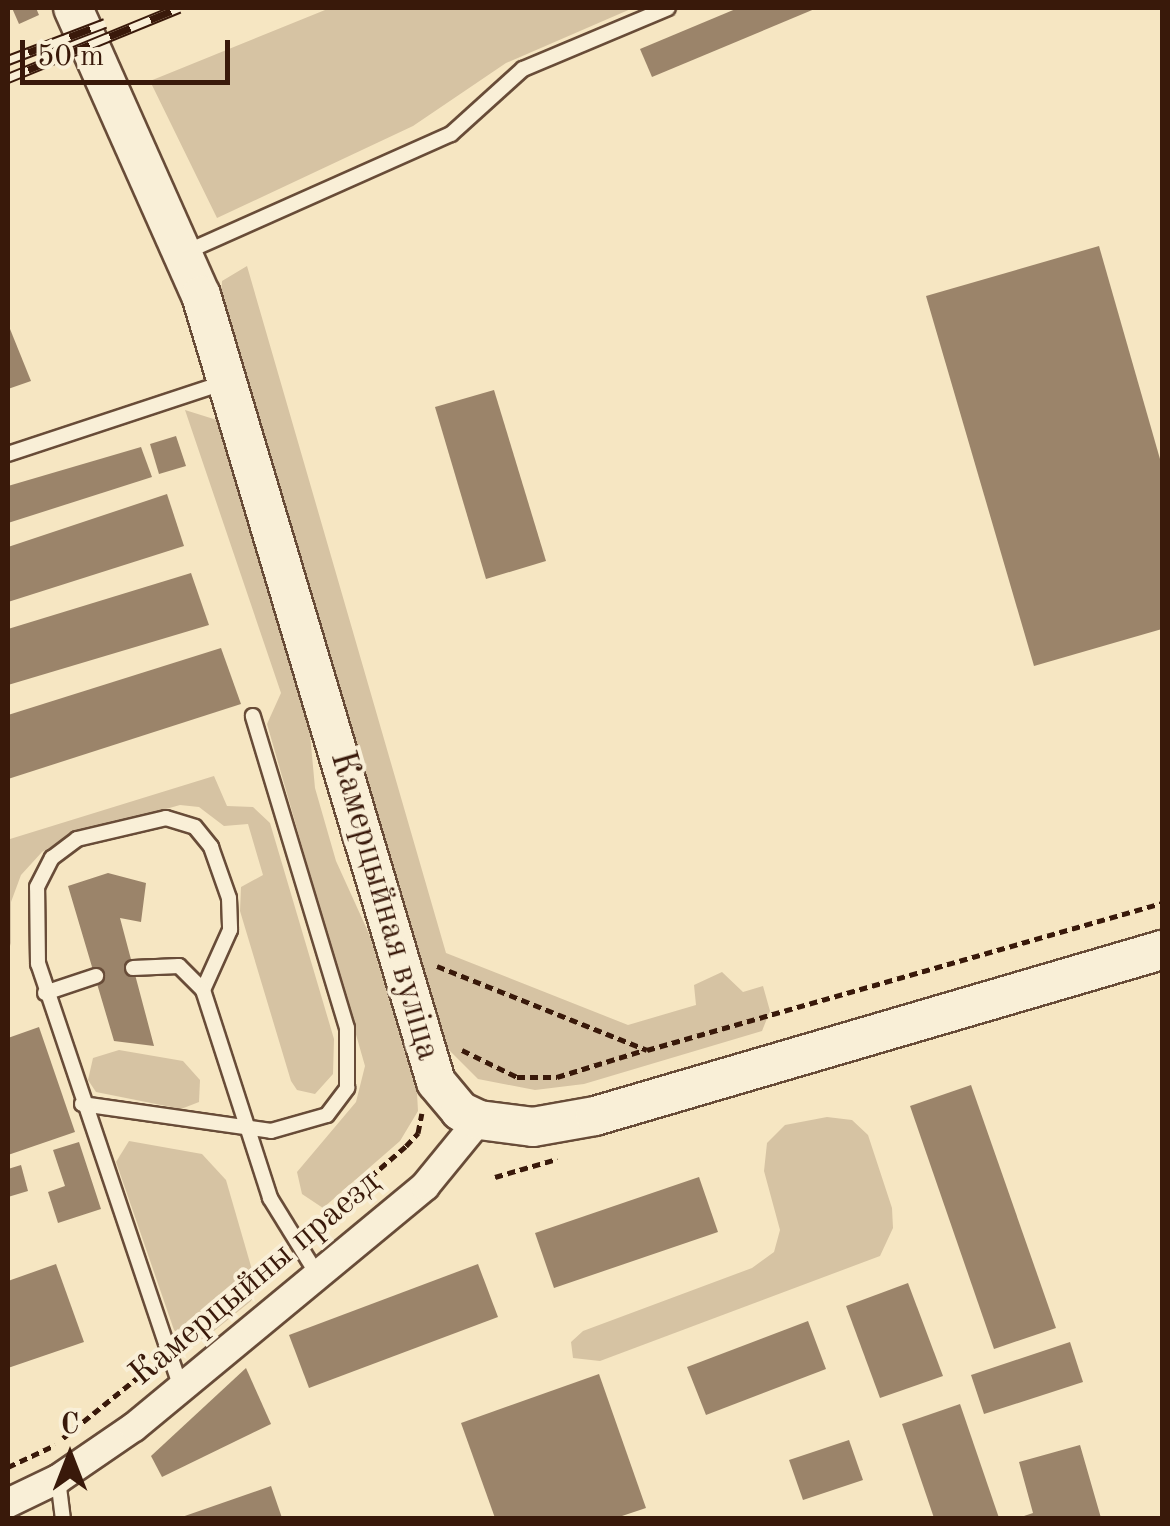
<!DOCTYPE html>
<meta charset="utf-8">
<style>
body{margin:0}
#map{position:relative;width:1170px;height:1526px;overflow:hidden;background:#f6e6c2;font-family:"Old Standard TT",serif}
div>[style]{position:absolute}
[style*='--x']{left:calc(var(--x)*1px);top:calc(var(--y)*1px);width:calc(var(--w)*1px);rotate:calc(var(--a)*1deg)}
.green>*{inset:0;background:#d6c3a3}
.building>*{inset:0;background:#9b846a}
.path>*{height:5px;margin-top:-2.5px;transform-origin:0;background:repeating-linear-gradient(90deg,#39190a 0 8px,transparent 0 13px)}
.roads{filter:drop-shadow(2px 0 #684c38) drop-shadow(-2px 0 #684c38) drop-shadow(0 2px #684c38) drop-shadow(0 -2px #684c38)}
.lane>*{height:14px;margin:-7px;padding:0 7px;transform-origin:7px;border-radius:7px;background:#f9efd7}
.street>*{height:28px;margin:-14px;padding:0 14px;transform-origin:14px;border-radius:14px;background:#f9efd7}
.secondary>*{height:38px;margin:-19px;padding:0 19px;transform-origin:19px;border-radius:19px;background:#f9efd7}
.rail>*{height:11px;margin-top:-5.5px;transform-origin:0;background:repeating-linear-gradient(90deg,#f9efd7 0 22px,#39190a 0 44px);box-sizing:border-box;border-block:2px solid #39190a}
span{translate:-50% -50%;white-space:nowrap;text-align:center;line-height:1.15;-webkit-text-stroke:8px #f9efd7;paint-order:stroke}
.street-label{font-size:35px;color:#39190a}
.frame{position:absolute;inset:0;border:10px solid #39190a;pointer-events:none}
.north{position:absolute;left:20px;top:1406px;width:100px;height:100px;-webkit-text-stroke:8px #f9efd7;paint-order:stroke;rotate:0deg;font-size:28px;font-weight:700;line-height:40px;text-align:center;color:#39190a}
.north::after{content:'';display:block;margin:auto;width:35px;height:45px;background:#39190a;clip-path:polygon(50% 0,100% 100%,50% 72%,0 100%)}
.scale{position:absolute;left:20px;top:40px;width:210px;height:45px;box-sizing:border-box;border:5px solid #39190a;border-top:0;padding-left:12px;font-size:30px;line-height:35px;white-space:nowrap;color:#39190a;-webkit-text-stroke:8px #f9efd7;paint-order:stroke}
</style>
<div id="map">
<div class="green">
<i style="clip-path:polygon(330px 8px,633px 8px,506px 63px,413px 126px,217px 218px,150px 81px)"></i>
<i style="clip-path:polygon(247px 266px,446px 953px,628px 1025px,696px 1005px,694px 985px,722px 972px,743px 992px,763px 986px,770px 1011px,762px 1031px,584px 1084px,535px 1090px,478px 1079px,447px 1048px,221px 300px,222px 281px)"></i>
<i style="clip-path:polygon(185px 410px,220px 421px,309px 723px,315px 788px,336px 861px,370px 936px,417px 1093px,418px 1111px,400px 1141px,323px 1208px,302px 1194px,297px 1172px,356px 1102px,365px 1066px,267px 724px,281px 693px)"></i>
<i style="clip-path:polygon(214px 776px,227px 806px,253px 807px,270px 823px,334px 1039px,333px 1074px,315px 1094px,297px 1090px,291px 1081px,240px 911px,241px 887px,263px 875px,248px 824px,224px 826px,199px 807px,180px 805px,71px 836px,42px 852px,21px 875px,11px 902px,11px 946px,8px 937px,10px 839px)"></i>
<i style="clip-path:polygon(119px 1050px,183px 1061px,200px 1080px,199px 1102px,181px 1109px,96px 1092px,88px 1080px,93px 1058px)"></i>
<i style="clip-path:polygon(827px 1117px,852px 1120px,868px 1135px,892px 1208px,893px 1228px,880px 1256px,600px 1361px,573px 1358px,571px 1342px,583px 1331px,752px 1268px,774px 1252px,780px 1230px,764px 1171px,767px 1143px,785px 1125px)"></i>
<i style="clip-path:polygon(129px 1141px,202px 1154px,226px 1180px,257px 1287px,251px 1301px,204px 1339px,187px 1340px,174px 1330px,116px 1162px)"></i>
</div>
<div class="building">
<i style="clip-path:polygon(12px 8px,36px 8px,39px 15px,19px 24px)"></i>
<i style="clip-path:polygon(738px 8px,817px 8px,652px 77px,640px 49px)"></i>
<i style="clip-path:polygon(1099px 246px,1162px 466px,1162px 629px,1034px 666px,926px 296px)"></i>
<i style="clip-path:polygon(8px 324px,31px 381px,8px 389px)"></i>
<i style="clip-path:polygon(494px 390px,546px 561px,486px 579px,435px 407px)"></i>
<i style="clip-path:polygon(176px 436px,186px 466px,159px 474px,150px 444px)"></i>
<i style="clip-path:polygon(141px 447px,152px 477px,8px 523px,8px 486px)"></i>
<i style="clip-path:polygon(167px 494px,184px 546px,8px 602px,8px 547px)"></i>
<i style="clip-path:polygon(191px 573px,209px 625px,8px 685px,8px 629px)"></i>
<i style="clip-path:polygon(221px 648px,241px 704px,8px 779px,8px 715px)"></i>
<i style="clip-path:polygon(108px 873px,146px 883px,141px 922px,120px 918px,154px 1046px,114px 1041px,68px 886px)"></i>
<i style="clip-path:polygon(39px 1027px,75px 1132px,8px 1155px,8px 1038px)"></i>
<i style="clip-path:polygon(971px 1085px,1056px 1328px,994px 1349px,910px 1106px)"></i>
<i style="clip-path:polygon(79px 1142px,101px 1209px,58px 1223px,48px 1192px,65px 1186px,53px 1150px)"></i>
<i style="clip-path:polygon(21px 1165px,28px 1191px,8px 1197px,8px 1169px)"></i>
<i style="clip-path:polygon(699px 1177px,718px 1232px,554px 1288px,535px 1233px)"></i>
<i style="clip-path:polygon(56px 1264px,84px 1342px,8px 1368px,8px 1281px)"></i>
<i style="clip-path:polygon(478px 1264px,498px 1317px,309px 1388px,289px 1335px)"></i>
<i style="clip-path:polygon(908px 1283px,943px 1376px,880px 1398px,846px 1306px)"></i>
<i style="clip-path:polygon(808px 1321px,826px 1369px,706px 1415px,687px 1367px)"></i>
<i style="clip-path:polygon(1070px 1342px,1083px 1382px,984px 1414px,971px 1375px)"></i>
<i style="clip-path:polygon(246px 1368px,271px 1424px,162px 1477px,151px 1456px)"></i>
<i style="clip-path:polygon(599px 1374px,646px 1508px,616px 1518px,495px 1518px,461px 1423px)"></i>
<i style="clip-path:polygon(960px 1404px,999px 1518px,934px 1518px,902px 1424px)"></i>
<i style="clip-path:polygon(849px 1440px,863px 1480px,803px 1500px,789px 1460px)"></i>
<i style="clip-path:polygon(1080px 1445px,1101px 1518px,1018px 1518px,1033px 1513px,1019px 1462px)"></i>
<i style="clip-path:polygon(271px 1486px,282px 1518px,179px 1518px)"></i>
</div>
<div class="path">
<i style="--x:437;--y:966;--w:226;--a:21.8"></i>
<i style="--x:647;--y:1050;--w:536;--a:-15.93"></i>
<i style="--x:462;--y:1050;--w:61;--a:26.1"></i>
<i style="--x:517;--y:1077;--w:40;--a:0"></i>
<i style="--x:557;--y:1077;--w:91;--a:-17.2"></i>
<i style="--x:495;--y:1177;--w:65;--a:-16.2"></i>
<i style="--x:311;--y:1228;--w:125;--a:-40.8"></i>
<i style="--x:406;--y:1146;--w:18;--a:-47"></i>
<i style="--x:418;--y:1133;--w:20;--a:-79"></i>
<i style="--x:187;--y:1336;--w:124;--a:-41.4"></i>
<i style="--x:63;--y:1438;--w:114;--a:-39"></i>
<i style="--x:8;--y:1467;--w:52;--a:-25.1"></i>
</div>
<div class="roads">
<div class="lane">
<i style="--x:186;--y:252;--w:290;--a:-24"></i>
<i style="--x:451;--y:134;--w:97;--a:-42.1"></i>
<i style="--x:523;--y:69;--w:157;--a:-22.8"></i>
<i style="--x:8;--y:454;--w:226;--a:-18.3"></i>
<i style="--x:133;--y:968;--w:46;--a:-2.5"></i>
<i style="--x:179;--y:966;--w:34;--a:45"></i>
<i style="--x:45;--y:993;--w:54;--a:-18.4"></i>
<i style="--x:82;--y:1104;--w:191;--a:8.1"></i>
<i style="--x:271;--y:1131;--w:58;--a:-15.9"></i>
<i style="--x:327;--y:1115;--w:34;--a:-53"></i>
<i style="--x:347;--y:1088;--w:60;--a:-90"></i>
<i style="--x:347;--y:1028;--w:326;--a:-106.8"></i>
<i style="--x:181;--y:1388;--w:447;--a:-108.6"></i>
<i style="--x:38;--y:964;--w:77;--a:-90.7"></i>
<i style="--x:37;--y:887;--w:33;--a:-63"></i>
<i style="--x:52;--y:858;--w:31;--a:-37"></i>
<i style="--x:77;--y:839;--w:91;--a:-13.3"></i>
<i style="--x:166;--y:818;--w:30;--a:17"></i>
<i style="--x:195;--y:827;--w:26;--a:51"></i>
<i style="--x:211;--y:847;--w:54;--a:70.6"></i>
<i style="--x:229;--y:898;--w:32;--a:88"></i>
<i style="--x:230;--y:930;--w:66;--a:114.2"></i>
<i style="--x:203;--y:990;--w:219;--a:72.1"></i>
<i style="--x:270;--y:1198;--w:89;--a:58.3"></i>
<i style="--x:58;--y:1479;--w:39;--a:83"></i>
</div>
<div class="street">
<i style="--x:8;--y:1503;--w:55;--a:-25.6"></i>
<i style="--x:58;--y:1479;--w:92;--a:-34.4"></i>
<i style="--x:134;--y:1427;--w:378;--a:-39.6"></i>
<i style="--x:425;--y:1186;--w:85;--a:-50.7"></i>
</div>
<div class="secondary">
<i style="--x:73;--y:8;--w:314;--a:66"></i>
<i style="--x:201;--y:295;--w:821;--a:73.37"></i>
<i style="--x:436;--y:1082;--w:38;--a:50"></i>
<i style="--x:460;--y:1111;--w:21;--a:25"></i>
<i style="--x:479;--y:1120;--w:54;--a:7.4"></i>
<i style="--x:533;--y:1127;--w:63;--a:-10.1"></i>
<i style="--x:595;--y:1116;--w:591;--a:-16.32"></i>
</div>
</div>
<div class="rail">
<i style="--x:8;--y:60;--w:104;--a:-20.9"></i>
<i style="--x:8;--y:78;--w:185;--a:-22.3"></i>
</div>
<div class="street-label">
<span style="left:384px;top:906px;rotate:74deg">Камерцыйная вуліца</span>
<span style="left:255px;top:1279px;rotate:-40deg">Камерцыйны праезд</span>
</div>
<div class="frame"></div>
<div class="north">С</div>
<div class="scale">50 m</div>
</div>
